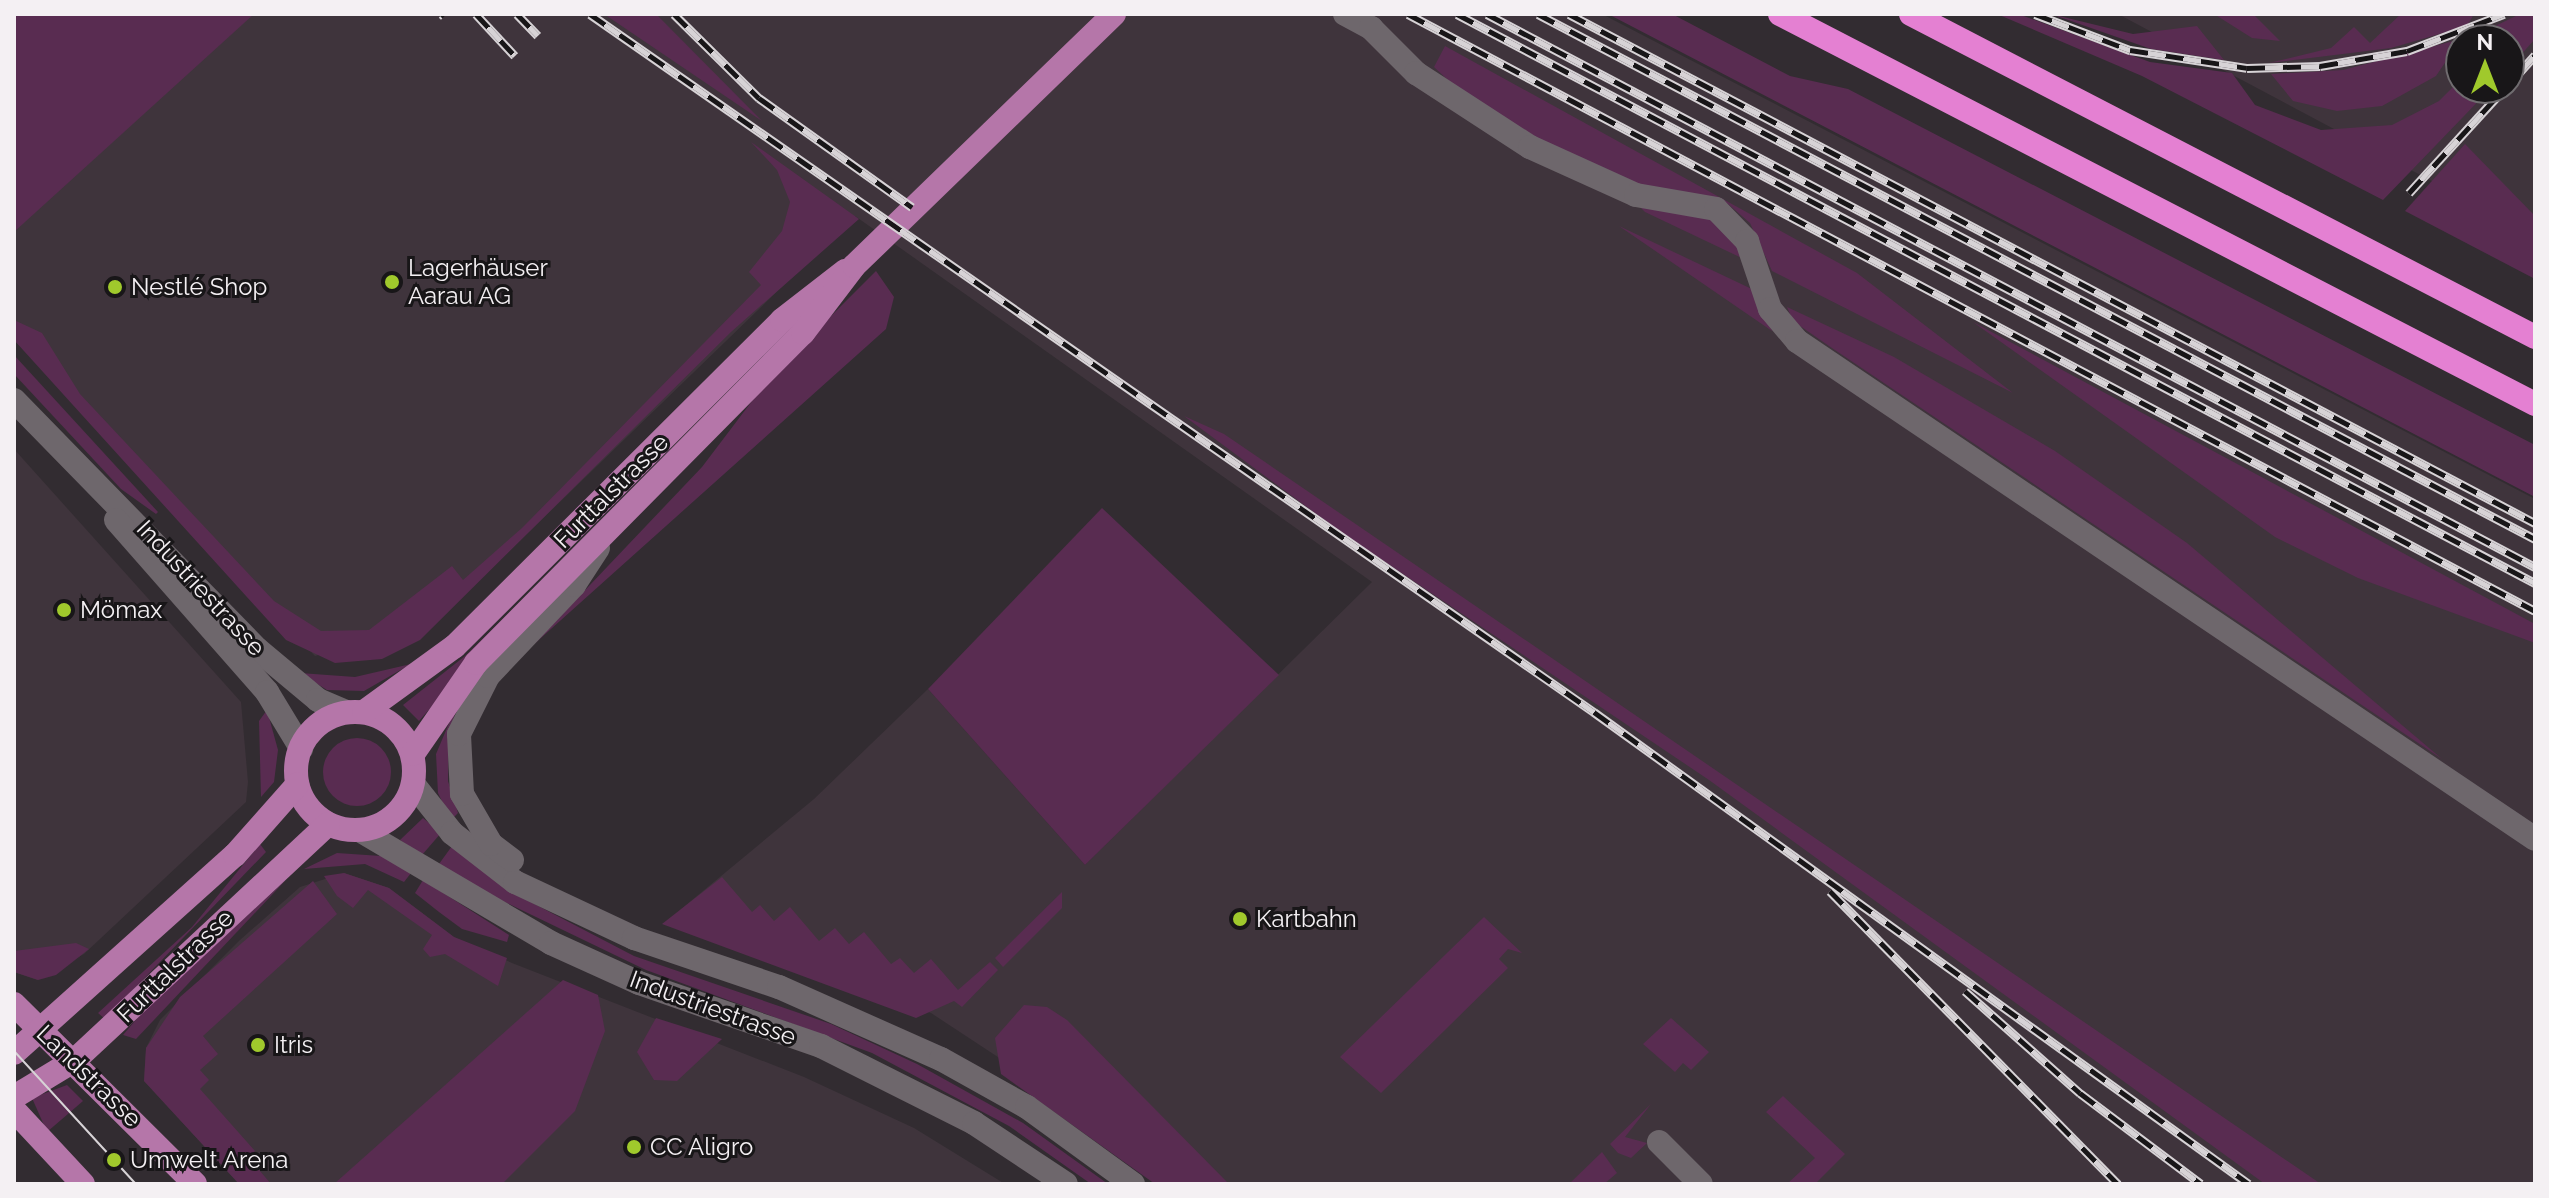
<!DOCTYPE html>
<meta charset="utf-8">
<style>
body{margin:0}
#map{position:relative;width:2549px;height:1198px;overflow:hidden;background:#322c31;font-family:Raleway,sans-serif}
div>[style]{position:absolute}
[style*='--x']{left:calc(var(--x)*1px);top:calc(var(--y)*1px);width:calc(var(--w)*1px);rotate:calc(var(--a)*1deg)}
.built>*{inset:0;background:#3f343c}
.green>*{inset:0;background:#592c51}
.round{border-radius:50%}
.minor>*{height:24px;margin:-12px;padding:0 12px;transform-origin:12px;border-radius:12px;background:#6e676c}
.major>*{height:24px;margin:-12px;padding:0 12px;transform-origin:12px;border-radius:12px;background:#b576a9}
.major>.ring{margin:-12px;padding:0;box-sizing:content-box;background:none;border:24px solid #b576a9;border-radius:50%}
.highway>*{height:24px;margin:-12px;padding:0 12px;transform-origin:12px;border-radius:12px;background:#e480d2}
.tram>*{height:2px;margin:-1px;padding:0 1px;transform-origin:1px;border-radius:1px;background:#d7d3d6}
.rail>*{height:9px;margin-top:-4.5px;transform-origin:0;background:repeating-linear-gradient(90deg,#181618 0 18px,#d7d3d6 0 36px);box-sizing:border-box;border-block:2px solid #d7d3d6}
.dots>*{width:22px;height:22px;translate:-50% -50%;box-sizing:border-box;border:4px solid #181618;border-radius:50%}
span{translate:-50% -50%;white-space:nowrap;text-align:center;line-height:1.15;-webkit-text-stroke:6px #181618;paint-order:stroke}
.poi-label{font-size:24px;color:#f4f0f3}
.left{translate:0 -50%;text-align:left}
.street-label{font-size:24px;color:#f4f0f3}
.frame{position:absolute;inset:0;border:16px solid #f4f0f3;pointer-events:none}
.north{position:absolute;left:2445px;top:24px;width:80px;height:80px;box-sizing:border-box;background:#181618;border:2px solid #706d70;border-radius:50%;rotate:0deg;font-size:22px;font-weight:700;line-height:32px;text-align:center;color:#f4f0f3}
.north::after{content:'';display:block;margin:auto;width:28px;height:36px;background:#a0c92c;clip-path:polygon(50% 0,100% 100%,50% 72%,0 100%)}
</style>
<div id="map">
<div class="built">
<i style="clip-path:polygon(14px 14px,1602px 14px,2535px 499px,2535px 1184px,1155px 1184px,1042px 1086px,931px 1013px,680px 910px,814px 799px,928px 689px,1085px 865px,1372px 582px,855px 216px,437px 621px,315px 656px,14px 340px)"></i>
<i style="clip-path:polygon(evenodd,2118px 14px,2535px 14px,2535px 236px,2118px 14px,2461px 40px,2509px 40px,2509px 88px,2461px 88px,2461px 40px)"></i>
<i style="clip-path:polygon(14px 449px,241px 702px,248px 782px,246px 802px,84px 954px,38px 980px,14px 972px)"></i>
<i style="clip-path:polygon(344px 873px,389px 888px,454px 937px,512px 963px,804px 1077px,914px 1128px,1005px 1184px,239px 1184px,144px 1081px,146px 1048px,160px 1020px,240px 940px,300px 887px)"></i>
</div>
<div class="green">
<i style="clip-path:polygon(14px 14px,254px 14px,14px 232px)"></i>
<i style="clip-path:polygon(604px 14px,656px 14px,762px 121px)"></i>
<i style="clip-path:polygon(1608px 14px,1672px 14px,1790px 76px,1848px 89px,2535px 445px,2535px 497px)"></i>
<i style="clip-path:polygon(1997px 14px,2018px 14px,2150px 62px,2232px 73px,2255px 105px,2321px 130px,2392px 125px,2439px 101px,2461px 79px,2461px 88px,2491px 88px,2383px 200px,2142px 76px)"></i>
<i style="clip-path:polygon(2051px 14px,2133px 34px,2197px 26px,2224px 60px,2151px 49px)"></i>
<i style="clip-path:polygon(2214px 14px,2253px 14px,2280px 41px,2252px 38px)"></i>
<i style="clip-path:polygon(2401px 14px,2474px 14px,2467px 26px,2391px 48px,2269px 63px,2331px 48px,2354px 27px,2370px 43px)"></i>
<i style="clip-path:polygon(2520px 14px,2535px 14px,2535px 39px,2509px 68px,2509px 40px,2484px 40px,2489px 29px)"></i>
<i style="clip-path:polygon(2461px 39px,2436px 76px,2382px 106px,2337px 111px,2293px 101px,2271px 74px,2343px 70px)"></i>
<i style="clip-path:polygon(1445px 46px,1857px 273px,2013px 393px,1772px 271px,1750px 223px,1728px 204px,1643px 188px,1550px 146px,1467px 98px,1434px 67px)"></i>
<i style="clip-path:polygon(751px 142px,859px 219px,731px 332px,420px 640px,382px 659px,335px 663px,286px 640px,14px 340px,14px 320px,42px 333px,80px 394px,274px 601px,321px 631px,369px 630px,452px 566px,463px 580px,522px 528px,761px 285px,749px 272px,782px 231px,790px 202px,777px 170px)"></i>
<i style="clip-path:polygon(2465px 144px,2535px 216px,2535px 279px,2405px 211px)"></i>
<i style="clip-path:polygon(1635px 202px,1720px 221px,1748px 261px,1645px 212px)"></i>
<i style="clip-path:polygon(1619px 226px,1756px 291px,1772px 331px)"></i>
<i style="clip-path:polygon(876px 271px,894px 297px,886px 329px,532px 646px,702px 467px,771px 376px)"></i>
<i style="clip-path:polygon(1787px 307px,1894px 357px,2055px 451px,2187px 543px,2442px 759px,1829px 346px,1793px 321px)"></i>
<i style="clip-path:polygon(1973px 322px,2535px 624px,2535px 643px,2358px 578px,2275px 537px)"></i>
<i style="clip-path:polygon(14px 355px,158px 512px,156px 514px,121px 489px,14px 374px)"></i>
<i style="clip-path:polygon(1184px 416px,1224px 434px,2321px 1184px,2265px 1184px,1709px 780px,1342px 533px)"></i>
<i style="clip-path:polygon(1102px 508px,1279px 675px,1085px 865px,928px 689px)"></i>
<i style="clip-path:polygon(545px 578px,419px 721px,403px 705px,465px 656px)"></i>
<i style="clip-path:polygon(411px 664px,364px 691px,327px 690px,300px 673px,355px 677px)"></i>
<i style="clip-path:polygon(458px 702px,449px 736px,448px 781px,458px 813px,451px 820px,438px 793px,436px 754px)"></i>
<i style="clip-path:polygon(267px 710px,278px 750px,274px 782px,261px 797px,259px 721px)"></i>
<i class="round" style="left:323px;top:738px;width:68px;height:68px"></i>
<i style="clip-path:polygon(423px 818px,441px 833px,422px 855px,400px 840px)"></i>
<i style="clip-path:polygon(260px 844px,266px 852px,105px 1019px,98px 1013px,192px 927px)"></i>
<i style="clip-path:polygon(452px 846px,519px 896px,634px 956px,831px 1024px,917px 1064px,1023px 1123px,1108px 1184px,1091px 1184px,1009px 1126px,872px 1053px,646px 970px,486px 893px,439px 864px)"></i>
<i style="clip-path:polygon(337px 853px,381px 856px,411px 873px,404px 882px,365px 864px,304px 869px)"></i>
<i style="clip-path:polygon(344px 873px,389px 888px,454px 937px,507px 958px,498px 986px,445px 954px,430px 957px,423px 949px,432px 935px,368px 890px,353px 908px,337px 896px,324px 876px)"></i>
<i style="clip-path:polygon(722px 877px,752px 912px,760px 905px,774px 921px,790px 907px,819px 941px,835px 928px,849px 944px,864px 932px,891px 964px,900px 958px,914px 973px,931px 959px,958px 990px,990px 962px,998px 970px,962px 1007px,954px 1001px,916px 1018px,662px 924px)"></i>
<i style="clip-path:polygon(286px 880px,136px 1039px,123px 1035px,146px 1008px)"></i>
<i style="clip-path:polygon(423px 880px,509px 935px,507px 942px,462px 929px,439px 912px,415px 893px)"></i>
<i style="clip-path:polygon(313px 881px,337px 914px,203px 1036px,218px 1054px,200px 1070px,209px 1080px,200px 1089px,255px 1151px,248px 1157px,271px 1184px,239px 1184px,144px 1081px,146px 1048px,180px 997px)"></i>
<i style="clip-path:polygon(1062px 892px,1062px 908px,1003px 967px,995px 958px)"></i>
<i style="clip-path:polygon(1484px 917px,1522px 953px,1508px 949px,1499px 959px,1508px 968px,1381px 1093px,1340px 1057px)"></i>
<i style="clip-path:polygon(76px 943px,89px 949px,56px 975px,38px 980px,14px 972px,14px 951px)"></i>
<i style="clip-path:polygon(563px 980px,598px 995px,605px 1031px,575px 1111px,502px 1184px,334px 1184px)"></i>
<i style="clip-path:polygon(1024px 1005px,1047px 1007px,1067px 1020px,1229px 1184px,1155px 1184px,1001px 1074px,995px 1038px)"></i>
<i style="clip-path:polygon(656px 1018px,722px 1039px,677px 1081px,654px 1080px,637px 1052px)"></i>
<i style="clip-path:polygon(1671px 1018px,1709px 1052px,1691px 1070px,1683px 1063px,1675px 1072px,1643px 1044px)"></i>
<i style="clip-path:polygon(67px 1085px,83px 1101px,47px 1132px,32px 1098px)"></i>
<i style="clip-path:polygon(1783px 1096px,1845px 1154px,1815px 1184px,1787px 1184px,1815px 1158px,1766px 1112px)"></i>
<i style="clip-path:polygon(1651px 1104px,1625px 1137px,1647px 1143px,1631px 1158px,1618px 1153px,1610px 1144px)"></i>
<i style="clip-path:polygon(1602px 1152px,1617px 1173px,1604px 1184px,1569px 1184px)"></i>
</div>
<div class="minor">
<i style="--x:1345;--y:14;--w:30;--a:28"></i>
<i style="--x:1371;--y:28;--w:64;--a:45"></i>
<i style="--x:1416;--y:73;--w:136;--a:33"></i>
<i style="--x:1530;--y:147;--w:116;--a:24.4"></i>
<i style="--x:1636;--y:195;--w:81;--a:9.9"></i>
<i style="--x:1716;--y:209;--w:45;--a:45.9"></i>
<i style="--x:1747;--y:241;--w:72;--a:71.3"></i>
<i style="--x:1770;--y:309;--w:42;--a:49.8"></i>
<i style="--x:1797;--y:341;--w:890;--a:34.01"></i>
<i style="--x:14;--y:400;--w:348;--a:45.7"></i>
<i style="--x:257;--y:649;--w:80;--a:39.9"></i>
<i style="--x:318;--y:700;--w:30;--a:23"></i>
<i style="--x:116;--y:520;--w:229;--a:48.7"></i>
<i style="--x:267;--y:692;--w:66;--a:58.7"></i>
<i style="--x:414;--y:785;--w:61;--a:51.6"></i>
<i style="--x:452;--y:833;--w:80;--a:37.9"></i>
<i style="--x:515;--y:882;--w:132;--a:25.2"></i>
<i style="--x:634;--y:938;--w:153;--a:18.7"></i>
<i style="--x:779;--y:987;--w:177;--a:24"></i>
<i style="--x:941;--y:1059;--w:98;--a:29.2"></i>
<i style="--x:1027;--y:1107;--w:131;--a:36"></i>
<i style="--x:361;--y:831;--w:221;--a:30.5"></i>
<i style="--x:551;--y:943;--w:97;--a:24.4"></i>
<i style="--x:639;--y:983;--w:193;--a:19.1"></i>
<i style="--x:821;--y:1046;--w:171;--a:26.7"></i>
<i style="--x:974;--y:1123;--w:110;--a:33.5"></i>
<i style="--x:512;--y:860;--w:26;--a:-143"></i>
<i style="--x:491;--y:844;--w:58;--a:-120.1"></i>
<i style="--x:462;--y:794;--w:60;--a:-92.9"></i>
<i style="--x:459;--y:734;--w:65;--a:-63.4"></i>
<i style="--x:488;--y:676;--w:125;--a:-46.6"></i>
<i style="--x:574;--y:585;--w:44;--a:-57"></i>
<i style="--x:1659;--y:1142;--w:59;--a:45"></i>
</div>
<div class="major">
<i class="ring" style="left:296px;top:712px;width:94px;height:94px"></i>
<i style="--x:364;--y:712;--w:112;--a:-36"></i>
<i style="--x:455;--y:646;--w:462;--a:-44.9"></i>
<i style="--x:782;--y:320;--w:80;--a:-37.9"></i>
<i style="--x:413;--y:754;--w:111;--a:-55.3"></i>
<i style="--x:476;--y:663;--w:465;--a:-45.3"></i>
<i style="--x:803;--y:333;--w:84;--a:-52.7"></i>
<i style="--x:854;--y:266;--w:362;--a:-44.1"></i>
<i style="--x:14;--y:1004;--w:255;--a:44.8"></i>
<i style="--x:14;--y:1053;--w:297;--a:-41.9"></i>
<i style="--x:235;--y:855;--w:94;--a:-48.5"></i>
<i style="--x:14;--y:1097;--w:71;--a:-31.2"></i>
<i style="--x:75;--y:1060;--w:346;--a:-43"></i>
<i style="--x:14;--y:1110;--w:101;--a:47"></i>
</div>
<div class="highway">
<i style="--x:1780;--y:14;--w:850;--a:27.32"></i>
<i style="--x:1911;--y:14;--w:703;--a:27.37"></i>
</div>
<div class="tram">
<i style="--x:14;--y:1051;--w:180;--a:47.5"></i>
</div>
<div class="rail">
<i style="--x:442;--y:14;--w:3;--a:45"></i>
<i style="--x:476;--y:14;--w:57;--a:47.1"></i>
<i style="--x:517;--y:14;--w:30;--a:46"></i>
<i style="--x:590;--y:14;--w:1223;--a:34.81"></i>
<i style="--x:1594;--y:712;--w:807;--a:35.78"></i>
<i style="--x:674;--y:14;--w:120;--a:44.7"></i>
<i style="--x:759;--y:98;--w:188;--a:35.5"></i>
<i style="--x:1408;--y:14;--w:1275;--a:27.91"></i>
<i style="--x:1457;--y:14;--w:1219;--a:27.83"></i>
<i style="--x:1487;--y:14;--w:1185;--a:27.82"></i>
<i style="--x:1538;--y:14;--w:1127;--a:27.77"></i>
<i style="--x:1569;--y:14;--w:1092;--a:27.79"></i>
<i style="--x:2035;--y:14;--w:102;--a:20.8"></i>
<i style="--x:2130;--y:50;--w:118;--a:8.7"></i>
<i style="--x:2247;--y:68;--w:73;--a:-1.6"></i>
<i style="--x:2320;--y:66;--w:88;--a:-9.8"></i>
<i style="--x:2407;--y:51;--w:104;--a:-20.9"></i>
<i style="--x:2509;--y:84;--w:39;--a:-48"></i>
<i style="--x:2409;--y:193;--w:142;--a:-47.6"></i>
<i style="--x:1830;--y:891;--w:411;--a:45.5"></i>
<i style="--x:1965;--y:991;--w:154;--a:41.6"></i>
<i style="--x:2080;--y:1093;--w:151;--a:36.9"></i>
</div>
<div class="dots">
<i style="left:392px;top:282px;background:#a0c92c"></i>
<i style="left:115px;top:287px;background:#a0c92c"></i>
<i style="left:64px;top:610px;background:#a0c92c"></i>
<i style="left:1240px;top:919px;background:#a0c92c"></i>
<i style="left:258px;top:1045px;background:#a0c92c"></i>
<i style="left:634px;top:1147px;background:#a0c92c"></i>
<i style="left:114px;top:1160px;background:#a0c92c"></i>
</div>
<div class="poi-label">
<span class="left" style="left:408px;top:282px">Lagerhäuser<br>Aarau AG</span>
<span class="left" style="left:131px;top:287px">Nestlé Shop</span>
<span class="left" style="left:80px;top:610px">Mömax</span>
<span class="left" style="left:1256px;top:919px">Kartbahn</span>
<span class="left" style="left:274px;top:1045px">Itris</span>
<span class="left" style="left:650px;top:1147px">CC Aligro</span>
<span class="left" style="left:130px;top:1160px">Umwelt Arena</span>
</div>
<div class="street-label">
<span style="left:611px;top:491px;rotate:-45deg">Furttalstrasse</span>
<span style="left:201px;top:588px;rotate:47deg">Industriestrasse</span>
<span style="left:175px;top:966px;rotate:-44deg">Furttalstrasse</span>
<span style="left:713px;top:1008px;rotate:20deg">Industriestrasse</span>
<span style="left:89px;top:1076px;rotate:44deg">Landstrasse</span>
</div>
<div class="frame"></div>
<div class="north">N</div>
</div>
